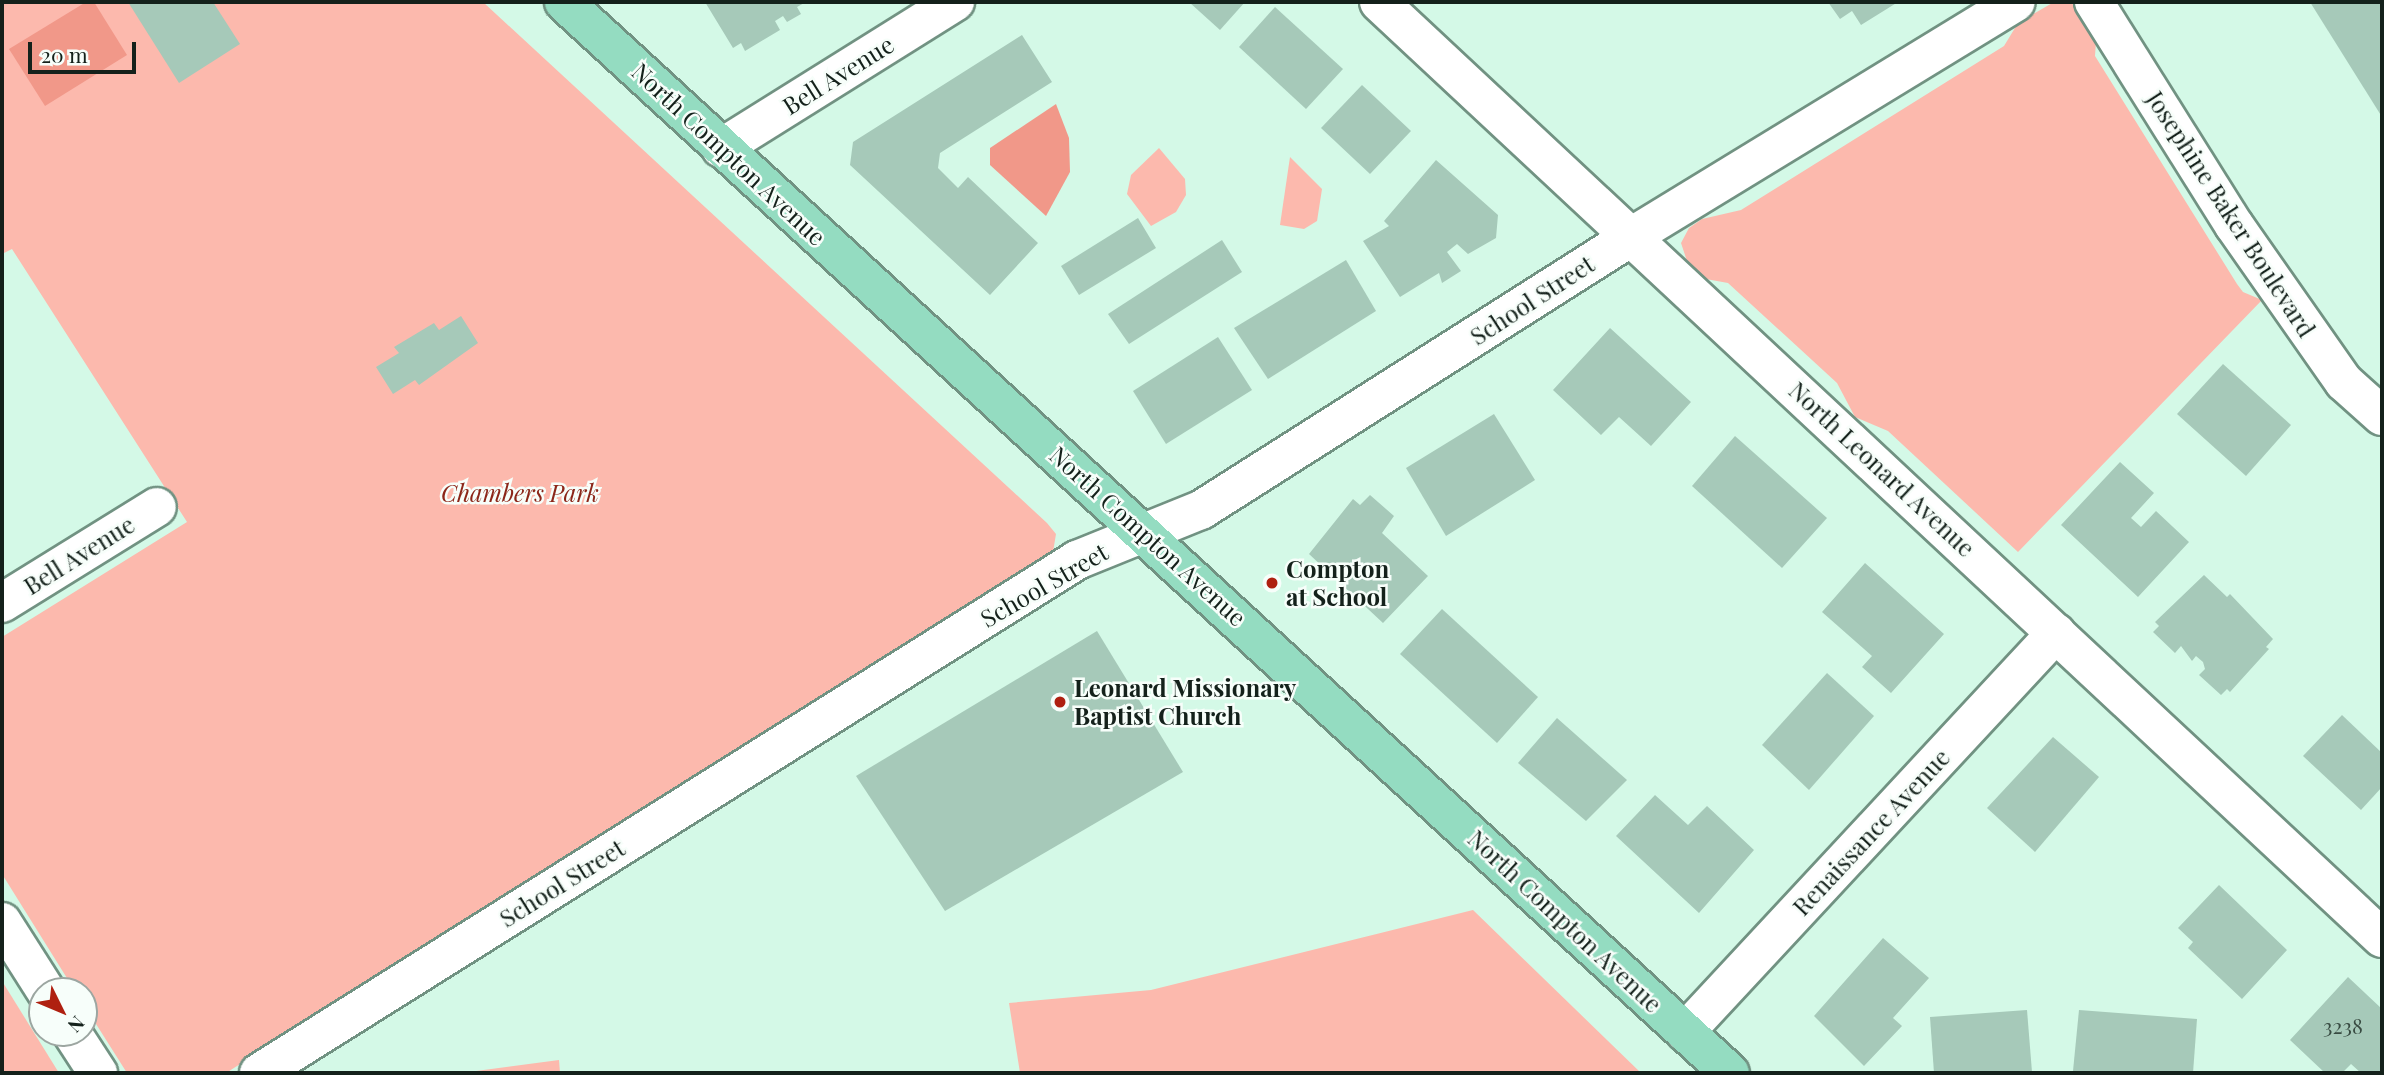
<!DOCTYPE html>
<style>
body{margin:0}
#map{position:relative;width:2384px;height:1075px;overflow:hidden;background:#d4f9e7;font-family:"Playfair Display",serif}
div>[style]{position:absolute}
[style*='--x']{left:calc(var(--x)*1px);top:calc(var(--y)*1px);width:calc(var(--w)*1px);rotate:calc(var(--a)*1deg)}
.green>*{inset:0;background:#fcb9ad}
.water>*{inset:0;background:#f19889}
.building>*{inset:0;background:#a6c9b9}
.roads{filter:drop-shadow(2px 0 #719282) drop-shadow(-2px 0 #719282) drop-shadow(0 2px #719282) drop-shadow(0 -2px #719282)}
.minor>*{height:38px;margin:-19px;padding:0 19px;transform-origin:19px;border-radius:19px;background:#fff}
.major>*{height:38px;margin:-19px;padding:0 19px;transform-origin:19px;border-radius:19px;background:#94dcc1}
.dots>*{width:19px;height:19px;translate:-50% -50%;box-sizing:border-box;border:4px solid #f7fefa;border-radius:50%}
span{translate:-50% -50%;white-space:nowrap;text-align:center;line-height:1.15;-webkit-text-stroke:5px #f7fefa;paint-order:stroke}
.number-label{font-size:21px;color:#384b42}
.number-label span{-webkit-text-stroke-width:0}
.street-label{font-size:24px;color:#14211b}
.park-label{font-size:24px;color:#8c2619;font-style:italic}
.poi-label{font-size:24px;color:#14211b;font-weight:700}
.left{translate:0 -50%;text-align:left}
.frame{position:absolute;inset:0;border:4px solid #14211b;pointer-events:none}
.north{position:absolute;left:28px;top:977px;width:70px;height:70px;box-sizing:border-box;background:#f7fefa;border:2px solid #9ca6a1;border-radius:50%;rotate:133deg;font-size:19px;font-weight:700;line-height:28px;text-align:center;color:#14211b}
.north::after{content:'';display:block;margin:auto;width:24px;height:32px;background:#af2010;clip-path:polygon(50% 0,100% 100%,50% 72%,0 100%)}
.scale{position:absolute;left:28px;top:42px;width:108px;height:32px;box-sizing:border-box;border:4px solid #14211b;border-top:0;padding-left:9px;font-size:21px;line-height:24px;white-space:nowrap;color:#14211b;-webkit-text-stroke:5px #f7fefa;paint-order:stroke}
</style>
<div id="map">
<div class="green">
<i style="clip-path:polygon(2px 2px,483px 2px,1047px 523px,1056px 534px,1053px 552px,226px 1073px,127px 1073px,84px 1005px,84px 991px,75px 991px,2px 874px,2px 637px,187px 522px,12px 249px,2px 254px)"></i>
<i style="clip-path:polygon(2054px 2px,2070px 2px,2081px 11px,2096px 41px,2095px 56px,2237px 284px,2243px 292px,2262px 300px,2018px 552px,1888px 431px,1855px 417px,1837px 383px,1728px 283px,1706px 279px,1688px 264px,1681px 243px,1689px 228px,1702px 219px,1741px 210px,2004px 46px,2018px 23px)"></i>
<i style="clip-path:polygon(1159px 148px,1185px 179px,1186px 195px,1176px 212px,1151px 226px,1127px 194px,1131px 175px)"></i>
<i style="clip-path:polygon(1290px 157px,1322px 189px,1317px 221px,1304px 229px,1280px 225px)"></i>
<i style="clip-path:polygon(1473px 910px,1641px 1073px,1020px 1073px,1009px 1003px,1151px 990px)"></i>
<i style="clip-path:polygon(2px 981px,59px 1073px,2px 1073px)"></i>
<i style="clip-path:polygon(559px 1060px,560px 1073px,461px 1073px)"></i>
</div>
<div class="water">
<i style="clip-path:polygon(86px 2px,94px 2px,127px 55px,45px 106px,9px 49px)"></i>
<i style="clip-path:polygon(1056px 104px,1069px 138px,1070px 172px,1046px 216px,990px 165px,990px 148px)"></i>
</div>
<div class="building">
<i style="clip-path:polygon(128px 2px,213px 2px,240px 44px,179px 83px)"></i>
<i style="clip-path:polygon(705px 2px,806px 2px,797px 7px,801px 14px,787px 22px,783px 16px,775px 21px,780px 30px,745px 51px,741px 43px,733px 48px)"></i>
<i style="clip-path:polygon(1189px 2px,1245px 2px,1220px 30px)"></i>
<i style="clip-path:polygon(1828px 2px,1898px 2px,1861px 25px,1852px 11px,1840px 19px)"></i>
<i style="clip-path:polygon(2310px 2px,2382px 2px,2382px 117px)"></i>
<i style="clip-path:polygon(1275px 7px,1343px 69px,1306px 109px,1239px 47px)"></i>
<i style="clip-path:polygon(1022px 35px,1052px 82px,940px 153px,938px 168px,958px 188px,968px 177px,1038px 243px,990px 295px,850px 165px,853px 142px)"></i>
<i style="clip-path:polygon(1362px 85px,1411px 131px,1370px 174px,1321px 128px)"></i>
<i style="clip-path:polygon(1436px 160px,1498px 215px,1496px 238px,1468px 254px,1457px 244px,1447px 252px,1461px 271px,1442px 283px,1439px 273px,1400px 297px,1363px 241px,1389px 226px,1384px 221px)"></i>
<i style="clip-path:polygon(1138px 218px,1156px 248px,1079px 295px,1061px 266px)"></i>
<i style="clip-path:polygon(1222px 240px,1242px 272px,1129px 344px,1108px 314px)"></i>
<i style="clip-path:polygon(1346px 260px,1376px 311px,1268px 379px,1234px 328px)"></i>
<i style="clip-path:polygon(461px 316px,478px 343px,419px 385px,415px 380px,393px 394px,376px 367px,399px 353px,394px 347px,434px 323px,439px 330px)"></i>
<i style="clip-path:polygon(1610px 328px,1691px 402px,1651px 446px,1619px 417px,1601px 435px,1553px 390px)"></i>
<i style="clip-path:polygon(1218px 337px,1252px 390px,1166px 444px,1133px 391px)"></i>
<i style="clip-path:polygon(2223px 364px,2291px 425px,2246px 476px,2177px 414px)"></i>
<i style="clip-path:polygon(1494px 414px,1535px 480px,1446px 536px,1406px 468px)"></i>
<i style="clip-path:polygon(1735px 436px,1827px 518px,1782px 568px,1692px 486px)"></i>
<i style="clip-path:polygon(2120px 462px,2154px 493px,2131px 518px,2141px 527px,2156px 511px,2189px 542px,2138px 597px,2061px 525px)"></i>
<i style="clip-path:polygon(1370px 495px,1394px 516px,1382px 533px,1428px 576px,1383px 623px,1309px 554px,1353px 499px,1360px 505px)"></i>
<i style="clip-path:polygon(1865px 563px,1944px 634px,1891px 693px,1862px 667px,1872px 656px,1822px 612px)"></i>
<i style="clip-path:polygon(2204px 575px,2227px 597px,2230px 594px,2273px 639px,2266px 647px,2269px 649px,2230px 692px,2227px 689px,2221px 695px,2199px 675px,2205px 669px,2203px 662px,2196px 656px,2192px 661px,2181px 646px,2175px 653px,2153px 632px,2159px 626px,2155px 622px)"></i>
<i style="clip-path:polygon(1442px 609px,1538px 697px,1497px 743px,1400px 654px)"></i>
<i style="clip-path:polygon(1097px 631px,1183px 772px,945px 911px,856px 776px)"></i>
<i style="clip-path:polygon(1827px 673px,1874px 716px,1809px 790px,1762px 745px)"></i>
<i style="clip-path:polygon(2342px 715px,2382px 753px,2382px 787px,2361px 810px,2303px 756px)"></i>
<i style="clip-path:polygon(1557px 718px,1627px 780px,1586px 821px,1518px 763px)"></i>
<i style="clip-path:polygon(2053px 737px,2099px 777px,2035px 852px,1987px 808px)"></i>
<i style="clip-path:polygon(1655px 795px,1688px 825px,1707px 806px,1754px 850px,1699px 913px,1616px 836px)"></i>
<i style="clip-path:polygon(2219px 885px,2287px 950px,2242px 999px,2188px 948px,2193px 942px,2178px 928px)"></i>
<i style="clip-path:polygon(1883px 938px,1929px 978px,1893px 1018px,1902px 1026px,1864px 1066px,1814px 1016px)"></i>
<i style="clip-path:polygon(2348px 977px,2382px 1009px,2382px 1073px,2361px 1073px,2351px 1064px,2342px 1073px,2325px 1073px,2290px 1040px)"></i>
<i style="clip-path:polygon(2027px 1010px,2032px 1072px,1934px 1073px,1930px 1017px)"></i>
<i style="clip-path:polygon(2079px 1010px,2197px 1019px,2193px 1073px,2073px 1071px)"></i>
</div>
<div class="roads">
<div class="minor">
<i style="--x:1379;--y:2;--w:1372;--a:43.02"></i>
<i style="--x:2094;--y:2;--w:263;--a:57.9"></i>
<i style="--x:2234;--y:225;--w:192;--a:55"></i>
<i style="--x:2344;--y:382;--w:51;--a:41.8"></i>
<i style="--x:721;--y:148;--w:276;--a:-32"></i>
<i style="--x:2;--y:603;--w:182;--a:-31.8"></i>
<i style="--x:2;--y:922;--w:82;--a:57.5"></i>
<i style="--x:1685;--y:1032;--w:545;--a:-47.08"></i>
<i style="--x:72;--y:1033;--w:48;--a:57"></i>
<i style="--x:259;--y:1073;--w:966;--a:-32.09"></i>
<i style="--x:1077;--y:560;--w:134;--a:-22"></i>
<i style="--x:1201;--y:510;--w:513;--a:-32.42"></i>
<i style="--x:1634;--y:235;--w:447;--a:-31.4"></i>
</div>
<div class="major">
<i style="--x:564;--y:2;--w:1583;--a:42.57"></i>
</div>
</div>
<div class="dots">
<i style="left:1272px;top:583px;background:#af2010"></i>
<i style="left:1060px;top:702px;background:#af2010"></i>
</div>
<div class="number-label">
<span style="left:2343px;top:1025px">3238</span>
</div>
<div class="street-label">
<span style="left:838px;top:75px;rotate:-32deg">Bell Avenue</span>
<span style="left:729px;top:154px;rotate:43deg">North Compton Avenue</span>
<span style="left:2231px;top:214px;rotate:57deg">Josephine Baker Boulevard</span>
<span style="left:1532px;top:300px;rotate:-33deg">School Street</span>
<span style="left:1882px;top:469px;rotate:43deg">North Leonard Avenue</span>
<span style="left:1148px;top:536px;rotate:42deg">North Compton Avenue</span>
<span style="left:79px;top:555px;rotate:-32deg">Bell Avenue</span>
<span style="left:1044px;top:585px;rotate:-30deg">School Street</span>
<span style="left:1871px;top:832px;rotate:-47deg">Renaissance Avenue</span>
<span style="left:562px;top:883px;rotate:-32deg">School Street</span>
<span style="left:1565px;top:921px;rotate:43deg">North Compton Avenue</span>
</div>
<div class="park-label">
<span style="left:520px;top:493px">Chambers Park</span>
</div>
<div class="poi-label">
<span class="left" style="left:1286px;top:583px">Compton<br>at School</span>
<span class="left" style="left:1074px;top:702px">Leonard Missionary<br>Baptist Church</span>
</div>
<div class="frame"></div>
<div class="north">N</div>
<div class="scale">20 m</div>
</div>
